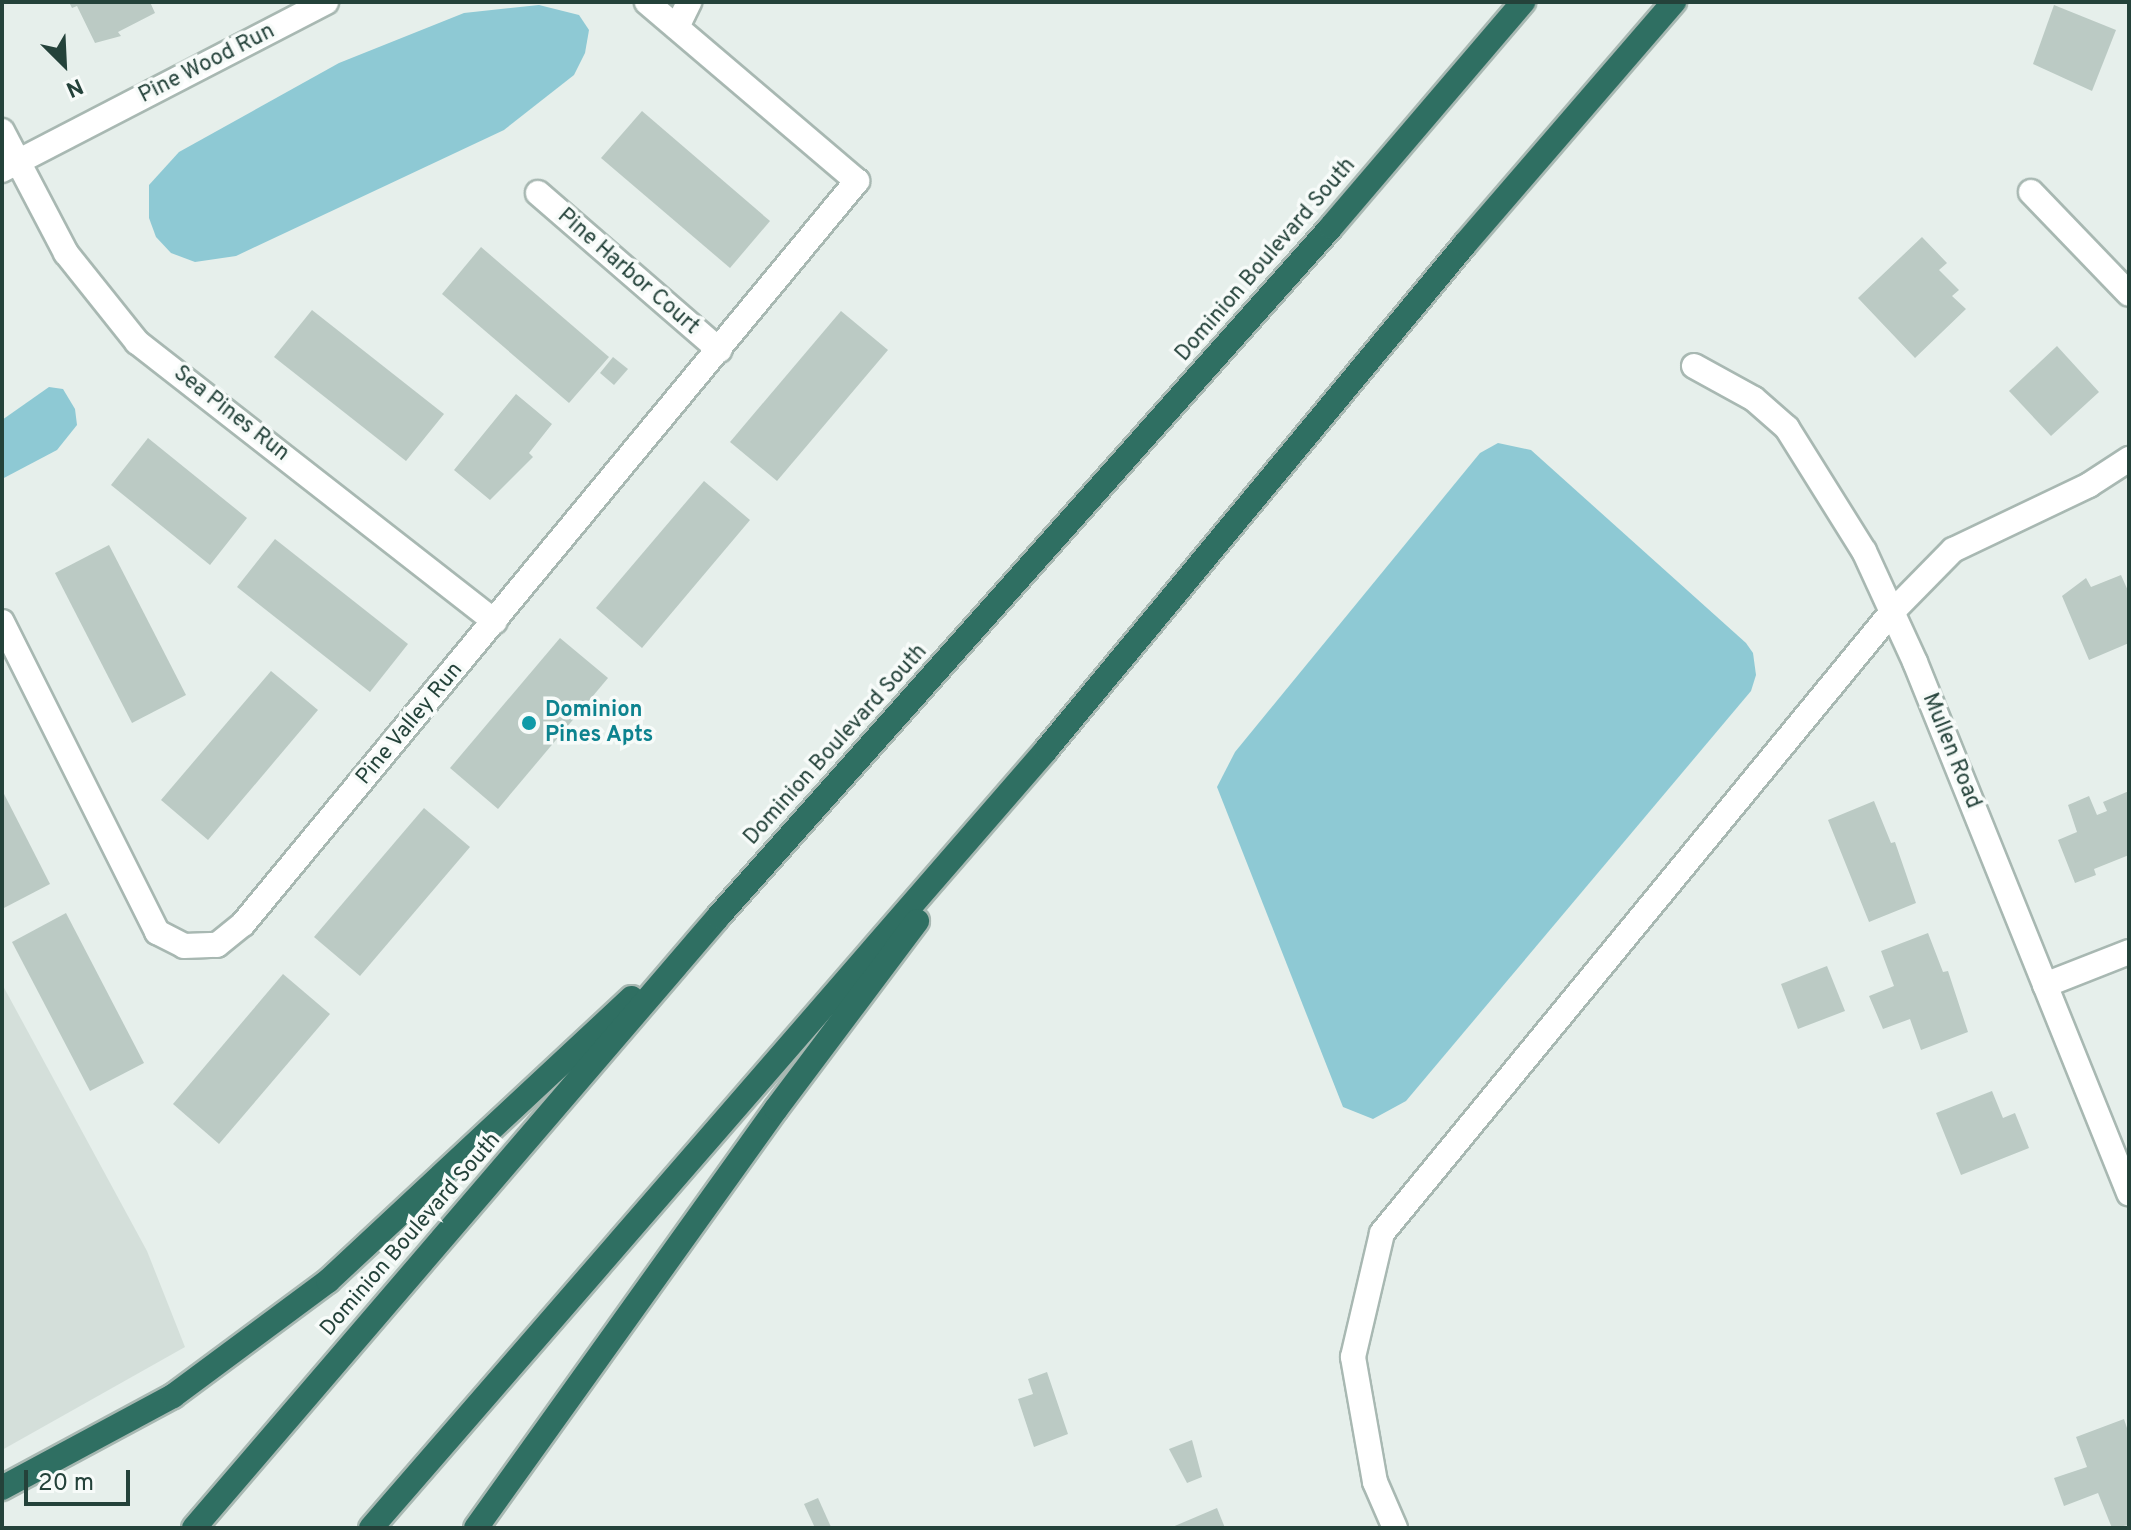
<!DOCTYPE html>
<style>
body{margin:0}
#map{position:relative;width:2131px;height:1530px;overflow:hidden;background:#e6efeb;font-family:Overpass,sans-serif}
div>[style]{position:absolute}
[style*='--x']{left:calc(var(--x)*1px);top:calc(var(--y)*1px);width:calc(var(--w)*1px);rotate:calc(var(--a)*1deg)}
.built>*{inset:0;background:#d4dfda}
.water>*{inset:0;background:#8ec9d4}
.building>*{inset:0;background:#bbcac4}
.roads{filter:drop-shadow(2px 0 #a8b8b2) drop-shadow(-2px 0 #a8b8b2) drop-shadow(0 2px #a8b8b2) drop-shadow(0 -2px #a8b8b2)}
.minor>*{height:24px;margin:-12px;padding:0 12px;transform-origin:12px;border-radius:12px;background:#fff}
.highway>*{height:24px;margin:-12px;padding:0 12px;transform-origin:12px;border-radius:12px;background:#2f6f62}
.dots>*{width:22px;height:22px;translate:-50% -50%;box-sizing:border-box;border:4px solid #f7fbf9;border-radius:50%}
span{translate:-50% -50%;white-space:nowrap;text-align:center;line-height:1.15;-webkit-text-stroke:7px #f7fbf9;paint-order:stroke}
.street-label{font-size:22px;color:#24423a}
.culture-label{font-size:22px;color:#0d838f;font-weight:700}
.left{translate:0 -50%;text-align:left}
.frame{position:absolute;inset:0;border:4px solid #24423a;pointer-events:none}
.north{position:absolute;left:24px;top:24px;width:80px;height:80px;-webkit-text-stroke:6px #f7fbf9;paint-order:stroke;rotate:156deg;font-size:22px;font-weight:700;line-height:32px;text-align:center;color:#24423a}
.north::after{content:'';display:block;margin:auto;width:28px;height:36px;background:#24423a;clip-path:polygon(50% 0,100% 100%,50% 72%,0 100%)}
.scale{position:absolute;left:24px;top:1470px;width:106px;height:36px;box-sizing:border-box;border:4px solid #24423a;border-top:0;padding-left:10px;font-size:24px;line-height:28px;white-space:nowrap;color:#24423a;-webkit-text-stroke:6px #f7fbf9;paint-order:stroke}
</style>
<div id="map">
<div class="built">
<i style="clip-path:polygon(2px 984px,147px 1251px,185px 1347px,2px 1450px)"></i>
</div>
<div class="water">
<i style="clip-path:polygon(539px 5px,579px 15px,589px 30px,585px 53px,574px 75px,504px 130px,236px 256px,195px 262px,171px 253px,156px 237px,149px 218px,149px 185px,179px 152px,339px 63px,464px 13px)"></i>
<i style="clip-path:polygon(49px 387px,63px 389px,75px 409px,77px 425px,57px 450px,2px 479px,2px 420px)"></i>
<i style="clip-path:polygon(1498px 443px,1531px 450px,1746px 643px,1753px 653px,1756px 675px,1751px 691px,1406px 1101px,1373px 1119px,1343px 1107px,1217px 787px,1235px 752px,1480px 453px)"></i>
</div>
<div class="building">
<i style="clip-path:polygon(69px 2px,150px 2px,155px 13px,118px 32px,121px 36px,95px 43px,77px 6px,72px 8px)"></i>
<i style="clip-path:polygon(2054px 5px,2116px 30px,2092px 91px,2033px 64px)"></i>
<i style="clip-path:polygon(642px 111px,770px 221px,730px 268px,601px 158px)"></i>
<i style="clip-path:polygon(1922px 237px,1947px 263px,1939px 270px,1959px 290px,1952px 296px,1966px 309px,1915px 358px,1858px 298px)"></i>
<i style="clip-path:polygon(481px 247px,609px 357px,569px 403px,442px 294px)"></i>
<i style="clip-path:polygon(312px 310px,444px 414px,406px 461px,274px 357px)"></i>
<i style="clip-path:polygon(841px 311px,888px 350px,777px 481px,730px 442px)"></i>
<i style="clip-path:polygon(2057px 346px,2099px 392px,2051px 436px,2009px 391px)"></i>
<i style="clip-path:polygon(613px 357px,628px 369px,614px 385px,600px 373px)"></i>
<i style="clip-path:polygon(516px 394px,552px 424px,529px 453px,533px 457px,490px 500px,454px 470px)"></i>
<i style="clip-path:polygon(148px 438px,247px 518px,210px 565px,111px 485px)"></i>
<i style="clip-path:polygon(704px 481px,750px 520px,642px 648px,596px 608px)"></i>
<i style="clip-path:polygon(275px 539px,408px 644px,370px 692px,237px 587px)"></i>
<i style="clip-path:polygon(109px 545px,186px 695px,132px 723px,55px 573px)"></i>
<i style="clip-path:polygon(2121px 575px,2129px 593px,2129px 643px,2089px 660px,2062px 596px,2086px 578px,2091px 587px)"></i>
<i style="clip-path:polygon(560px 638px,608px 678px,498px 809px,450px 768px)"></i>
<i style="clip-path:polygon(271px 671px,318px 710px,208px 840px,161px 800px)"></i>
<i style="clip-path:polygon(2px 790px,50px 884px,2px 909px)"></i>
<i style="clip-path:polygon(2129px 791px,2129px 855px,2094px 869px,2096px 875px,2075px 883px,2058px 840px,2077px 832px,2068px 805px,2089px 796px,2097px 815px,2107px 811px,2103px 802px)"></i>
<i style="clip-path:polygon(1874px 801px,1891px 843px,1895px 842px,1916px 903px,1869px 922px,1828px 820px)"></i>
<i style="clip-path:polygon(424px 808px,470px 847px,360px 976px,314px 937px)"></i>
<i style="clip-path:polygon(66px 913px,144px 1063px,90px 1091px,12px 942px)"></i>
<i style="clip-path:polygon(1928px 933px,1943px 972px,1948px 971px,1968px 1032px,1921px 1050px,1910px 1019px,1883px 1029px,1869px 996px,1894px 986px,1881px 951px)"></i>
<i style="clip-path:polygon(1827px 966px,1845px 1011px,1798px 1029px,1781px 984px)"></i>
<i style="clip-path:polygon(283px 974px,330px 1014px,219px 1144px,173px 1104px)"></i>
<i style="clip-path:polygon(1992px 1091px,2003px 1118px,2015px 1113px,2029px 1148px,1961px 1175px,1936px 1113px)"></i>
<i style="clip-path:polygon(1047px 1372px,1068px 1434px,1034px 1447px,1018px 1399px,1033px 1394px,1028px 1379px)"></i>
<i style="clip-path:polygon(2124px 1419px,2129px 1434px,2129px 1525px,2112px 1528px,2098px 1493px,2064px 1506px,2054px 1478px,2087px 1467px,2076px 1437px)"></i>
<i style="clip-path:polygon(1192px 1440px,1202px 1477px,1187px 1483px,1169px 1449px)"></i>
<i style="clip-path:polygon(818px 1498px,831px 1527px,829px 1528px,815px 1528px,804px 1504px)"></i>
<i style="clip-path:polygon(1217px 1508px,1225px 1528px,1170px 1528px)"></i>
</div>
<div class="roads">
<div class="minor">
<i style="--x:677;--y:27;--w:28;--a:-64"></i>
<i style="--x:2;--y:131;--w:138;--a:62.3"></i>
<i style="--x:66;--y:253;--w:114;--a:51.4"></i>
<i style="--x:137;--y:342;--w:454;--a:38"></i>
<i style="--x:2;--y:170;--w:365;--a:-27.4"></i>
<i style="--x:2031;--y:192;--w:141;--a:46.1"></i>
<i style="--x:538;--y:193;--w:240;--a:40.9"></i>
<i style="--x:1694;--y:366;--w:68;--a:28.8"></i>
<i style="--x:1754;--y:399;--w:44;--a:41.3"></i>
<i style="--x:1787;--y:428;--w:145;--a:58"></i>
<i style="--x:1864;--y:551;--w:122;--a:65.3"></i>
<i style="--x:1915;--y:662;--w:573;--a:68.05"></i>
<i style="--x:2;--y:622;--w:347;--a:63.4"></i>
<i style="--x:157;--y:932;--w:30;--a:27"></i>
<i style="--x:184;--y:946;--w:33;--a:-2"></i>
<i style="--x:217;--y:945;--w:33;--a:-39"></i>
<i style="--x:243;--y:924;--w:964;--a:-50.43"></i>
<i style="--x:857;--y:181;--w:276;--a:-139.6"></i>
<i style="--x:2045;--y:985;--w:90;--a:-21.4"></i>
<i style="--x:1395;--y:1528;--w:50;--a:-113.5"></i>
<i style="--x:1375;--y:1482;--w:127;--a:-100"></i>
<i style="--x:1353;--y:1357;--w:127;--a:-76.8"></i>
<i style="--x:1382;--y:1233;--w:804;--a:-50.61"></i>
<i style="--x:1892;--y:612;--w:87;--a:-45.5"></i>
<i style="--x:1953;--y:550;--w:151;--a:-25.5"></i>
<i style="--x:2089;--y:485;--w:48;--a:-33"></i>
</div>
<div class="highway">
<i style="--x:2;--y:1488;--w:194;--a:-28.3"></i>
<i style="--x:173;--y:1396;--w:193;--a:-36.6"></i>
<i style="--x:328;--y:1281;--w:415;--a:-43"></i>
<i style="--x:194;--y:1528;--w:805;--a:-49.38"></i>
<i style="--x:718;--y:917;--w:923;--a:-48.38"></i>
<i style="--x:1331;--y:227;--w:296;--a:-49.5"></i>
<i style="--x:371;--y:1528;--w:1030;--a:-49.05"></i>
<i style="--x:1046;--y:750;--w:657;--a:-50.37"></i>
<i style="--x:1465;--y:244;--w:320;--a:-49.2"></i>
<i style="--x:476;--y:1528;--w:515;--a:-54.4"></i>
<i style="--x:776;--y:1109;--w:235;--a:-53.1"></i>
</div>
</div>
<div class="dots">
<i style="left:529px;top:723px;background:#0f9aa8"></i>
</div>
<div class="street-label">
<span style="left:207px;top:64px;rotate:-27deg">Pine Wood Run</span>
<span style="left:1266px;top:260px;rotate:-49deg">Dominion Boulevard South</span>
<span style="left:628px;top:272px;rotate:41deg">Pine Harbor Court</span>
<span style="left:231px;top:414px;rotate:38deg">Sea Pines Run</span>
<span style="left:410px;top:724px;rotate:-50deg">Pine Valley Run</span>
<span style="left:836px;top:745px;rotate:-48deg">Dominion Boulevard South</span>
<span style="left:1951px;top:751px;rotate:68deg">Mullen Road</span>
<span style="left:411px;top:1235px;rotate:-49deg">Dominion Boulevard South</span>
</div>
<div class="culture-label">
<span class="left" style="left:545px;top:723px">Dominion<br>Pines Apts</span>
</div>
<div class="frame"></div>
<div class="north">N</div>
<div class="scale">20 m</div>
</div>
